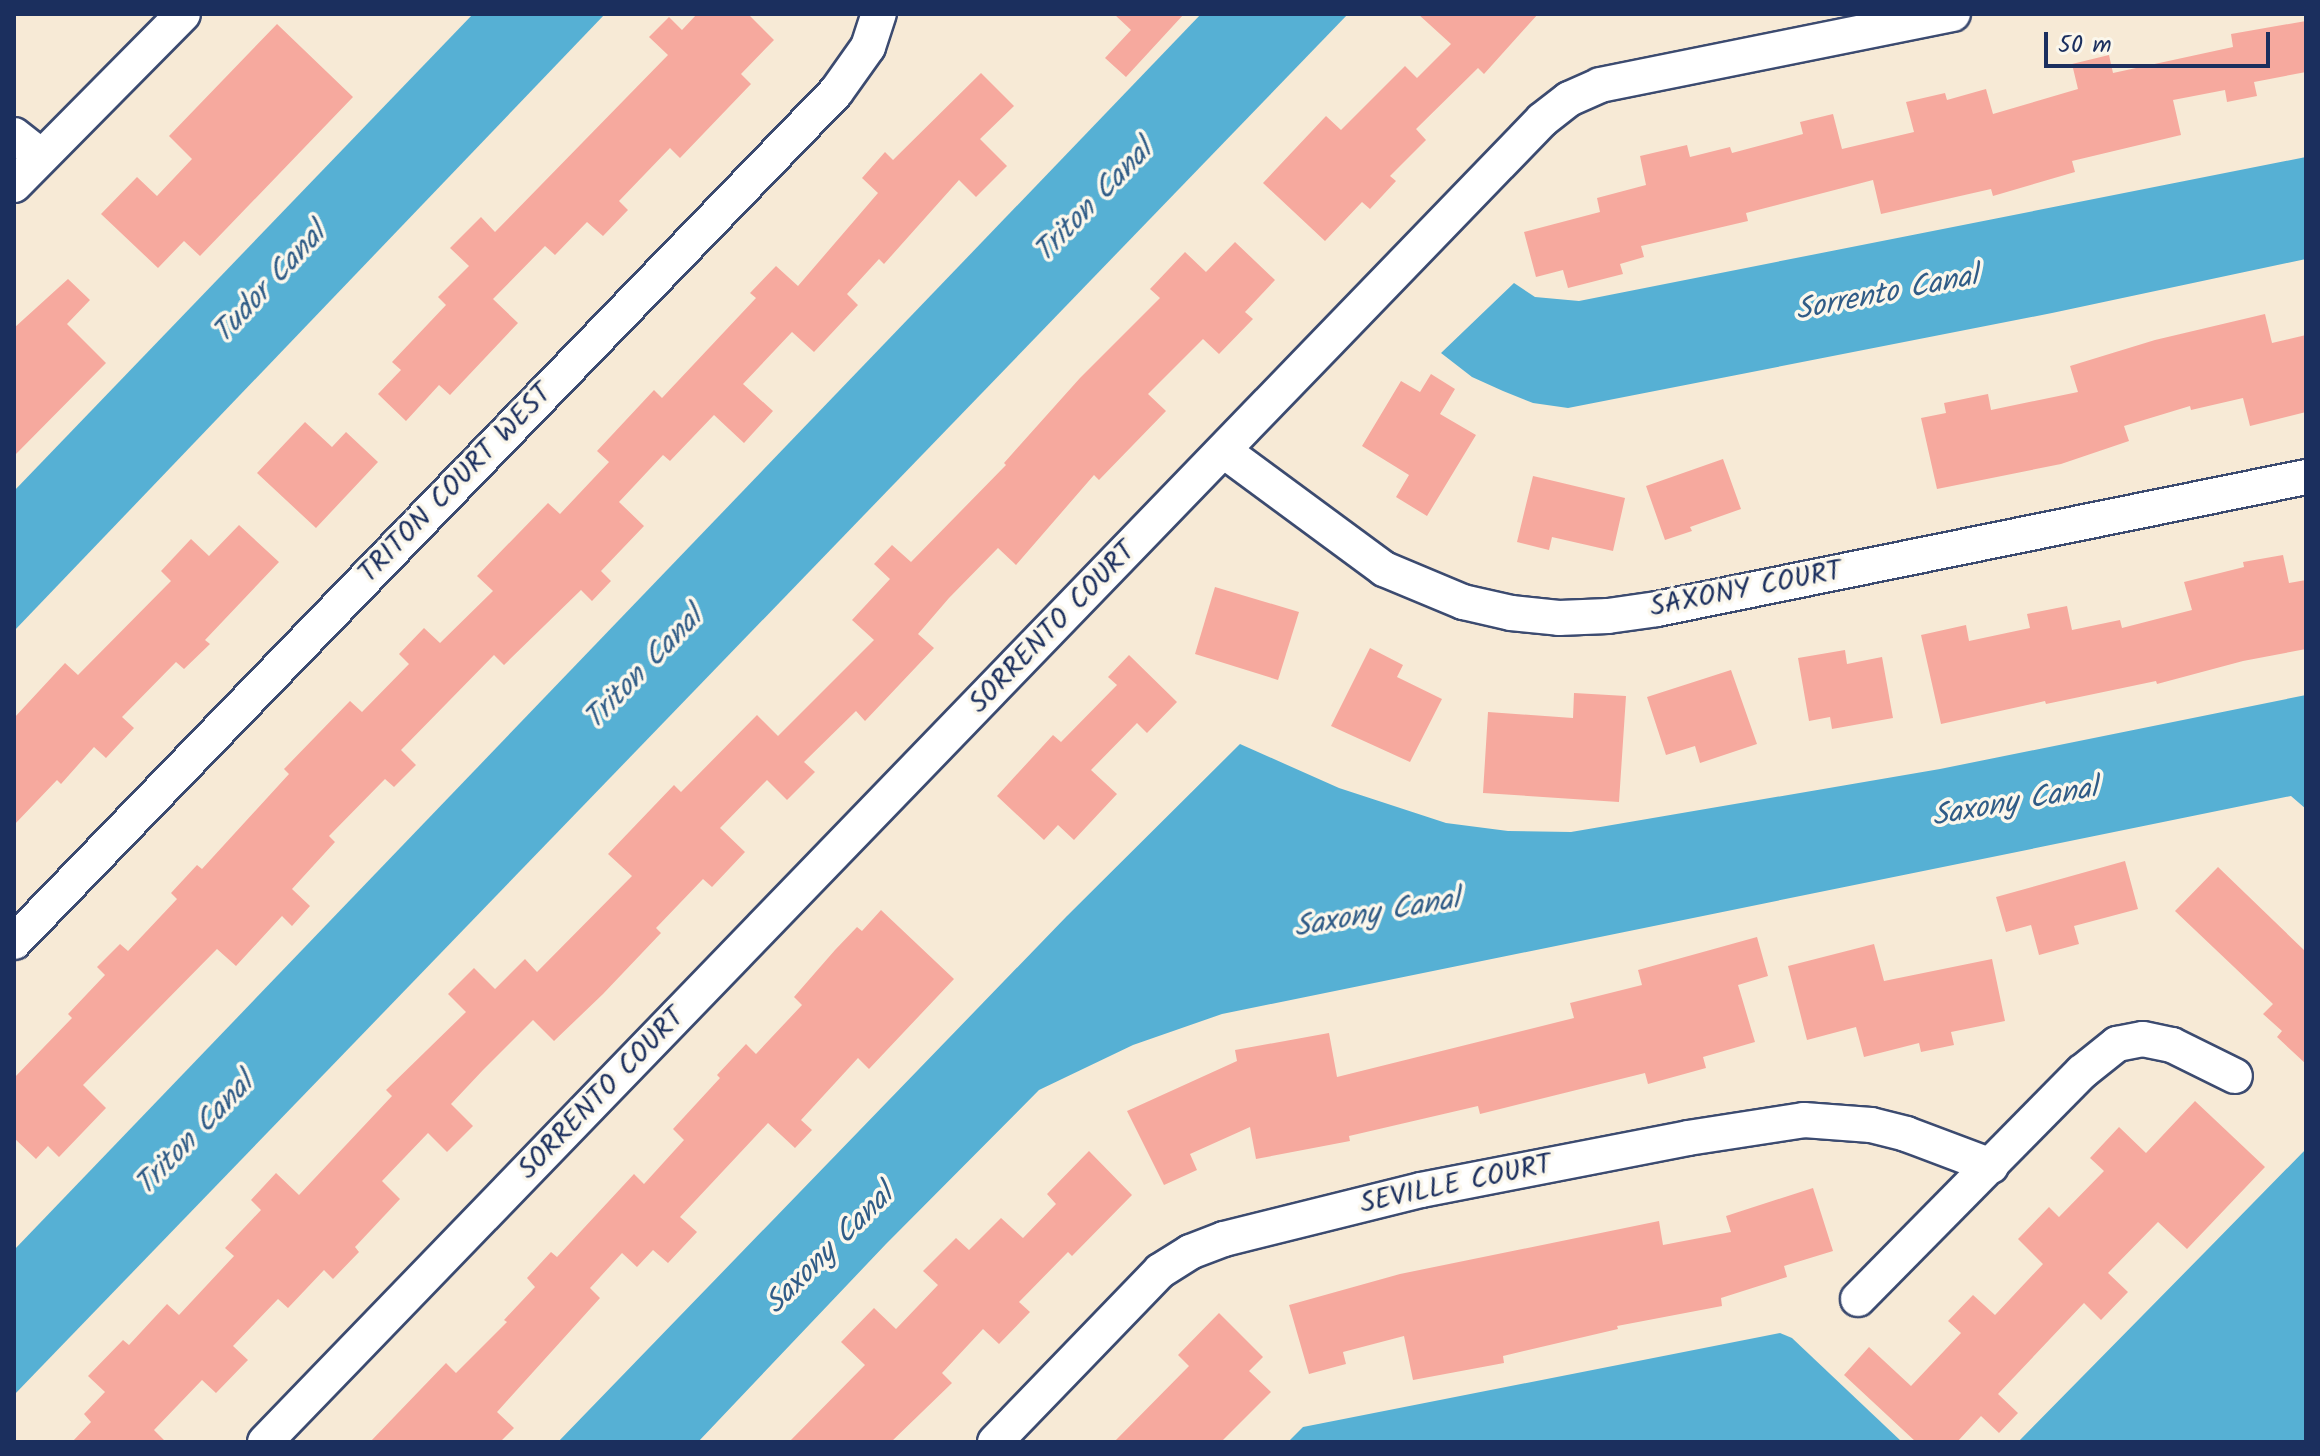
<!DOCTYPE html>
<style>
body{margin:0}
#map{position:relative;width:2320px;height:1456px;overflow:hidden;background:#f7ead6;font-family:Kalam,sans-serif}
div>[style]{position:absolute}
[style*='--x']{left:calc(var(--x)*1px);top:calc(var(--y)*1px);width:calc(var(--w)*1px);rotate:calc(var(--a)*1deg)}
.water>*{inset:0;background:#56b0d4}
.building>*{inset:0;background:#f6a99e}
.roads{filter:drop-shadow(2px 0 #3c4b70) drop-shadow(-2px 0 #3c4b70) drop-shadow(0 2px #3c4b70) drop-shadow(0 -2px #3c4b70)}
.minor>*{height:34px;margin:-17px;padding:0 17px;transform-origin:17px;border-radius:17px;background:#fff}
span{translate:-50% -50%;white-space:nowrap;text-align:center;line-height:1.15;-webkit-text-stroke:7px #fbf7ec;paint-order:stroke}
.street-label{font-size:28px;color:#1b2f5e}
.water-label{font-size:30px;color:#305c87;font-style:italic}
.frame{position:absolute;inset:0;border:16px solid #1b2f5e;pointer-events:none}
.scale{position:absolute;left:2044px;top:32px;width:226px;height:36px;box-sizing:border-box;border:4px solid #1b2f5e;border-top:0;padding-left:10px;font-size:24px;line-height:28px;white-space:nowrap;color:#1b2f5e;-webkit-text-stroke:6px #fbf7ec;paint-order:stroke}
</style>
<div id="map">
<div class="water">
<i style="clip-path:polygon(473px 14px,605px 14px,14px 631px,14px 491px)"></i>
<i style="clip-path:polygon(1201px 14px,1348px 14px,14px 1395px,14px 1250px)"></i>
<i style="clip-path:polygon(2306px 157px,2306px 259px,2052px 313px,1568px 408px,1533px 403px,1503px 391px,1472px 377px,1441px 353px,1514px 283px,1535px 297px,1579px 301px)"></i>
<i style="clip-path:polygon(2306px 695px,2306px 809px,2291px 796px,1222px 1014px,1133px 1045px,1039px 1090px,886px 1244px,698px 1442px,558px 1442px,1066px 917px,1240px 744px,1339px 788px,1446px 823px,1508px 831px,1571px 832px,1940px 769px)"></i>
<i style="clip-path:polygon(2306px 1149px,2306px 1442px,2018px 1442px,2205px 1252px)"></i>
<i style="clip-path:polygon(1780px 1333px,1792px 1338px,1902px 1442px,1288px 1442px,1303px 1427px)"></i>
</div>
<div class="building">
<i style="clip-path:polygon(697px 14px,748px 14px,774px 40px,741px 74px,751px 84px,680px 158px,670px 148px,619px 201px,628px 210px,603px 236px,587px 222px,555px 255px,545px 246px,493px 299px,518px 323px,450px 395px,439px 385px,406px 421px,378px 394px,401px 370px,392px 362px,446px 305px,438px 297px,469px 266px,450px 248px,481px 217px,495px 232px,668px 55px,649px 37px,669px 17px,682px 30px)"></i>
<i style="clip-path:polygon(1114px 14px,1184px 14px,1126px 77px,1105px 58px,1131px 30px)"></i>
<i style="clip-path:polygon(1418px 14px,1538px 14px,1484px 74px,1478px 68px,1416px 129px,1426px 140px,1390px 176px,1396px 181px,1370px 209px,1362px 202px,1325px 241px,1263px 183px,1326px 116px,1341px 130px,1405px 66px,1417px 78px,1451px 44px)"></i>
<i style="clip-path:polygon(2306px 21px,2306px 72px,2254px 82px,2257px 96px,2227px 102px,2225px 90px,2173px 100px,2181px 135px,2072px 161px,2075px 172px,1993px 196px,1991px 189px,1881px 214px,1873px 180px,1746px 213px,1748px 221px,1641px 246px,1644px 257px,1620px 264px,1623px 274px,1568px 288px,1563px 270px,1536px 277px,1524px 232px,1600px 212px,1597px 198px,1646px 185px,1640px 156px,1687px 145px,1690px 157px,1730px 147px,1732px 153px,1803px 134px,1800px 122px,1833px 114px,1842px 149px,1914px 132px,1906px 102px,1945px 93px,1947px 100px,1986px 89px,1993px 114px,2078px 89px,2072px 64px,2109px 55px,2113px 73px,2233px 47px,2231px 34px)"></i>
<i style="clip-path:polygon(277px 24px,353px 97px,200px 256px,184px 241px,158px 268px,101px 214px,137px 177px,157px 196px,192px 159px,169px 136px)"></i>
<i style="clip-path:polygon(981px 73px,1014px 106px,980px 139px,1007px 166px,976px 197px,959px 180px,884px 264px,879px 259px,847px 294px,858px 305px,814px 352px,792px 332px,743px 384px,773px 411px,744px 443px,714px 415px,670px 461px,663px 455px,619px 502px,644px 526px,601px 571px,611px 581px,592px 601px,581px 590px,504px 665px,494px 655px,401px 750px,416px 765px,394px 787px,385px 779px,329px 836px,335px 842px,292px 889px,310px 906px,292px 926px,282px 916px,236px 966px,217px 949px,83px 1085px,106px 1108px,59px 1157px,48px 1146px,36px 1159px,14px 1138px,14px 1078px,72px 1018px,68px 1014px,105px 975px,97px 967px,120px 944px,128px 951px,177px 899px,171px 893px,197px 865px,202px 869px,289px 774px,284px 769px,350px 701px,362px 712px,409px 664px,399px 654px,424px 628px,440px 643px,493px 591px,477px 576px,548px 503px,560px 514px,609px 462px,597px 451px,654px 390px,662px 398px,756px 298px,750px 293px,776px 266px,798px 286px,878px 193px,862px 178px,885px 152px,893px 160px)"></i>
<i style="clip-path:polygon(1235px 242px,1275px 280px,1245px 312px,1253px 319px,1219px 354px,1203px 339px,1148px 394px,1166px 411px,1099px 480px,1094px 475px,1016px 565px,998px 548px,949px 598px,918px 634px,934px 648px,865px 721px,856px 711px,804px 762px,815px 772px,787px 800px,767px 780px,720px 828px,745px 852px,712px 887px,703px 879px,656px 928px,661px 933px,603px 994px,554px 1041px,533px 1020px,483px 1070px,451px 1104px,473px 1126px,447px 1152px,428px 1133px,382px 1181px,400px 1199px,355px 1247px,359px 1252px,333px 1279px,324px 1270px,288px 1308px,278px 1299px,233px 1346px,248px 1360px,216px 1393px,202px 1380px,154px 1430px,166px 1442px,72px 1442px,91px 1422px,84px 1414px,105px 1392px,88px 1376px,123px 1340px,129px 1345px,167px 1304px,179px 1315px,234px 1256px,225px 1248px,261px 1210px,251px 1200px,276px 1173px,299px 1195px,392px 1096px,386px 1090px,466px 1012px,448px 994px,474px 968px,495px 989px,525px 959px,537px 972px,632px 876px,608px 854px,674px 785px,681px 792px,757px 715px,778px 736px,874px 640px,852px 620px,890px 579px,874px 564px,892px 545px,911px 562px,1006px 465px,1004px 463px,1080px 378px,1160px 298px,1150px 289px,1185px 252px,1206px 272px)"></i>
<i style="clip-path:polygon(68px 279px,90px 300px,67px 324px,106px 363px,14px 456px,14px 328px)"></i>
<i style="clip-path:polygon(2265px 314px,2272px 343px,2306px 335px,2306px 412px,2250px 426px,2243px 398px,2191px 410px,2190px 406px,2124px 426px,2129px 441px,2061px 464px,1937px 489px,1921px 418px,1946px 413px,1944px 403px,1988px 394px,1991px 410px,2078px 392px,2070px 366px,2155px 340px)"></i>
<i style="clip-path:polygon(1431px 374px,1455px 389px,1440px 414px,1476px 435px,1427px 516px,1396px 497px,1409px 475px,1362px 446px,1401px 381px,1420px 392px)"></i>
<i style="clip-path:polygon(305px 422px,332px 447px,346px 432px,378px 462px,316px 528px,257px 473px)"></i>
<i style="clip-path:polygon(1723px 459px,1741px 509px,1690px 527px,1692px 531px,1665px 540px,1646px 486px)"></i>
<i style="clip-path:polygon(1533px 476px,1625px 498px,1613px 551px,1552px 537px,1549px 550px,1517px 542px)"></i>
<i style="clip-path:polygon(239px 525px,279px 562px,205px 640px,210px 644px,184px 669px,176px 662px,122px 717px,134px 728px,106px 758px,94px 747px,61px 784px,57px 780px,14px 825px,14px 718px,65px 663px,78px 675px,171px 581px,161px 571px,191px 539px,209px 556px)"></i>
<i style="clip-path:polygon(2283px 555px,2289px 583px,2306px 580px,2306px 649px,2243px 661px,2157px 684px,2156px 681px,2046px 704px,2045px 701px,1941px 724px,1921px 635px,1966px 625px,1969px 641px,2030px 628px,2027px 614px,2067px 606px,2072px 630px,2120px 620px,2122px 628px,2192px 610px,2184px 582px,2244px 567px,2243px 562px)"></i>
<i style="clip-path:polygon(1215px 587px,1299px 612px,1278px 680px,1195px 654px)"></i>
<i style="clip-path:polygon(1370px 648px,1403px 665px,1397px 677px,1442px 699px,1410px 762px,1331px 726px)"></i>
<i style="clip-path:polygon(1845px 650px,1847px 664px,1882px 657px,1893px 718px,1832px 729px,1830px 717px,1809px 721px,1798px 658px)"></i>
<i style="clip-path:polygon(1129px 655px,1177px 702px,1147px 733px,1137px 723px,1091px 770px,1117px 794px,1074px 840px,1058px 825px,1044px 840px,997px 796px,1053px 735px,1061px 742px,1117px 685px,1108px 677px)"></i>
<i style="clip-path:polygon(1731px 670px,1757px 744px,1700px 763px,1695px 746px,1666px 755px,1647px 697px)"></i>
<i style="clip-path:polygon(1574px 693px,1626px 696px,1619px 802px,1483px 793px,1488px 712px,1573px 718px)"></i>
<i style="clip-path:polygon(2125px 861px,2138px 909px,2074px 926px,2079px 944px,2039px 955px,2031px 925px,2006px 932px,1996px 897px)"></i>
<i style="clip-path:polygon(2218px 867px,2306px 952px,2306px 1064px,2277px 1037px,2282px 1031px,2263px 1014px,2273px 1004px,2175px 911px)"></i>
<i style="clip-path:polygon(881px 910px,954px 979px,869px 1069px,858px 1058px,801px 1120px,812px 1130px,795px 1148px,768px 1123px,680px 1217px,697px 1232px,668px 1263px,653px 1250px,637px 1267px,622px 1253px,590px 1288px,600px 1298px,497px 1412px,514px 1428px,500px 1442px,370px 1442px,446px 1363px,456px 1373px,507px 1322px,504px 1320px,535px 1287px,527px 1278px,551px 1252px,557px 1257px,634px 1174px,644px 1184px,684px 1140px,673px 1129px,720px 1078px,717px 1075px,746px 1044px,756px 1054px,802px 1005px,794px 997px,835px 950px,857px 927px,862px 931px)"></i>
<i style="clip-path:polygon(1757px 937px,1768px 976px,1738px 985px,1755px 1042px,1703px 1057px,1706px 1068px,1648px 1084px,1645px 1073px,1480px 1114px,1478px 1106px,1349px 1136px,1350px 1141px,1256px 1159px,1250px 1127px,1190px 1154px,1197px 1170px,1164px 1185px,1127px 1111px,1237px 1061px,1235px 1050px,1329px 1033px,1337px 1077px,1574px 1018px,1570px 1003px,1642px 985px,1638px 970px)"></i>
<i style="clip-path:polygon(1874px 944px,1884px 981px,1992px 959px,2005px 1021px,1951px 1032px,1954px 1045px,1921px 1052px,1919px 1043px,1864px 1057px,1856px 1027px,1807px 1040px,1788px 966px)"></i>
<i style="clip-path:polygon(2195px 1101px,2265px 1167px,2187px 1249px,2158px 1222px,2108px 1273px,2128px 1292px,2101px 1320px,2084px 1303px,1998px 1394px,2018px 1413px,1999px 1433px,1981px 1416px,1957px 1442px,1916px 1442px,1844px 1375px,1869px 1347px,1911px 1386px,1961px 1333px,1948px 1321px,1973px 1295px,1995px 1315px,2043px 1264px,2018px 1239px,2049px 1207px,2059px 1217px,2104px 1171px,2090px 1158px,2119px 1127px,2146px 1153px)"></i>
<i style="clip-path:polygon(1089px 1151px,1132px 1195px,1072px 1256px,1068px 1252px,1019px 1302px,1030px 1312px,999px 1344px,983px 1329px,942px 1373px,952px 1383px,891px 1442px,789px 1442px,865px 1365px,841px 1342px,874px 1308px,896px 1329px,938px 1285px,923px 1271px,956px 1238px,969px 1250px,1001px 1218px,1023px 1238px,1056px 1204px,1047px 1194px)"></i>
<i style="clip-path:polygon(1813px 1188px,1833px 1251px,1784px 1266px,1787px 1277px,1721px 1298px,1722px 1306px,1617px 1326px,1618px 1329px,1503px 1356px,1504px 1363px,1413px 1380px,1404px 1336px,1343px 1352px,1346px 1364px,1309px 1374px,1289px 1305px,1400px 1274px,1659px 1221px,1663px 1245px,1731px 1232px,1726px 1216px)"></i>
<i style="clip-path:polygon(1219px 1313px,1263px 1357px,1249px 1371px,1271px 1392px,1221px 1442px,1114px 1442px,1189px 1366px,1178px 1355px)"></i>
</div>
<div class="roads">
<div class="minor">
<i style="--x:14;--y:135;--w:34;--a:38"></i>
<i style="--x:14;--y:185;--w:240;--a:-45.3"></i>
<i style="--x:1224;--y:451;--w:199;--a:36.4"></i>
<i style="--x:1384;--y:569;--w:86;--a:22.7"></i>
<i style="--x:1463;--y:602;--w:49;--a:12.9"></i>
<i style="--x:1511;--y:613;--w:48;--a:5.9"></i>
<i style="--x:1559;--y:618;--w:49;--a:-2.3"></i>
<i style="--x:1608;--y:616;--w:49;--a:-8.1"></i>
<i style="--x:1657;--y:609;--w:662;--a:-11.5"></i>
<i style="--x:14;--y:942;--w:1182;--a:-45.96"></i>
<i style="--x:836;--y:92;--w:55;--a:-54.6"></i>
<i style="--x:868;--y:47;--w:35;--a:-72"></i>
<i style="--x:1858;--y:1299;--w:319;--a:-45.4"></i>
<i style="--x:2082;--y:1072;--w:45;--a:-38.7"></i>
<i style="--x:2117;--y:1044;--w:26;--a:-11"></i>
<i style="--x:2143;--y:1039;--w:30;--a:12"></i>
<i style="--x:2172;--y:1045;--w:70;--a:26.2"></i>
<i style="--x:265;--y:1442;--w:1838;--a:-45.99"></i>
<i style="--x:1542;--y:120;--w:34;--a:-38"></i>
<i style="--x:1569;--y:99;--w:34;--a:-24"></i>
<i style="--x:1600;--y:85;--w:360;--a:-11.4"></i>
<i style="--x:995;--y:1442;--w:238;--a:-46"></i>
<i style="--x:1160;--y:1271;--w:36;--a:-32"></i>
<i style="--x:1190;--y:1252;--w:36;--a:-21"></i>
<i style="--x:1224;--y:1239;--w:203;--a:-14"></i>
<i style="--x:1421;--y:1190;--w:272;--a:-11"></i>
<i style="--x:1688;--y:1138;--w:117;--a:-8.8"></i>
<i style="--x:1804;--y:1120;--w:67;--a:4.3"></i>
<i style="--x:1871;--y:1125;--w:36;--a:14"></i>
<i style="--x:1906;--y:1134;--w:91;--a:20.6"></i>
</div>
</div>
<div class="street-label">
<span style="left:456px;top:484px;rotate:-46deg">TRITON COURT WEST</span>
<span style="left:1746px;top:590px;rotate:-11deg">SAXONY COURT</span>
<span style="left:1053px;top:628px;rotate:-46deg">SORRENTO COURT</span>
<span style="left:602px;top:1094px;rotate:-46deg">SORRENTO COURT</span>
<span style="left:1456px;top:1185px;rotate:-12deg">SEVILLE COURT</span>
</div>
<div class="water-label">
<span style="left:1094px;top:202px;rotate:-46deg">Triton Canal</span>
<span style="left:270px;top:284px;rotate:-47deg">Tudor Canal</span>
<span style="left:1887px;top:294px;rotate:-11deg">Sorrento Canal</span>
<span style="left:644px;top:669px;rotate:-46deg">Triton Canal</span>
<span style="left:2015px;top:803px;rotate:-10deg">Saxony Canal</span>
<span style="left:1377px;top:914px;rotate:-10deg">Saxony Canal</span>
<span style="left:195px;top:1135px;rotate:-46deg">Triton Canal</span>
<span style="left:830px;top:1250px;rotate:-45deg">Saxony Canal</span>
</div>
<div class="frame"></div>
<div class="scale">50 m</div>
</div>
